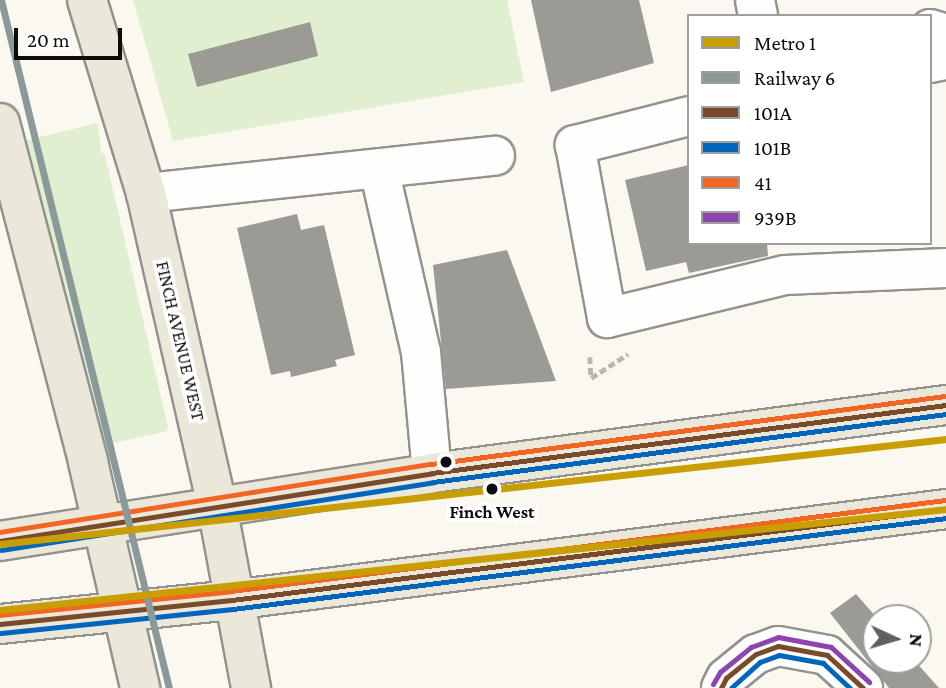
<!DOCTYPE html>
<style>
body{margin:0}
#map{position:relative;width:946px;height:688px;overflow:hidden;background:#faf8ef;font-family:"Crimson Pro",serif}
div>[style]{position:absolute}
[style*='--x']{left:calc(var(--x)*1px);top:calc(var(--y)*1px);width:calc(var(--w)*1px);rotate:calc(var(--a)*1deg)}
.green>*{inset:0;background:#e0efd0}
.building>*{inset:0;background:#9c9a95}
.path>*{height:4.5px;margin-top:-2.25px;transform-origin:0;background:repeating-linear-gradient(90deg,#b7b7b5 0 7px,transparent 0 10.5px)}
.roads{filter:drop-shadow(2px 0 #93928e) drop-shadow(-2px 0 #93928e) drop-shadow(0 2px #93928e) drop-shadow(0 -2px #93928e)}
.minor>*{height:38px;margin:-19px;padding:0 19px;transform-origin:19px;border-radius:19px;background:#fefefd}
.major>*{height:38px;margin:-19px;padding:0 19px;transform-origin:19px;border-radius:19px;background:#ebe8d9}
.bus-1>*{height:5px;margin:-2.5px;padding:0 2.5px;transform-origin:2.5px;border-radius:2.5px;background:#7a4b2a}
.bus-2>*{height:5px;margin:-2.5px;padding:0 2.5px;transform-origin:2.5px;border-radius:2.5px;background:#0065bd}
.bus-3>*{height:5px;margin:-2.5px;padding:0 2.5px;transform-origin:2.5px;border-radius:2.5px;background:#f26522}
.bus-4>*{height:5px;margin:-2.5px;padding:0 2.5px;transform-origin:2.5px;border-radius:2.5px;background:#8e44ad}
.rail-1>*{height:7px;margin:-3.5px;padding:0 3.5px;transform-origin:3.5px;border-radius:3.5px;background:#8a999a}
.metro-1>*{height:7px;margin:-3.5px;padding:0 3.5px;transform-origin:3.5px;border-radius:3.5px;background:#c99e02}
.dots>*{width:19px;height:19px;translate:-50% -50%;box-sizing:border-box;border:4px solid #fff;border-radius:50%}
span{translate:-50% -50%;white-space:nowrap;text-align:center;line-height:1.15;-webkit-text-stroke:7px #fff;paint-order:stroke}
.street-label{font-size:18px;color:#0c0c0c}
.stop-label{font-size:18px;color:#0c0c0c;font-weight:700}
.legend{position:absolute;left:687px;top:14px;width:245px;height:231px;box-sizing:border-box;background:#fff;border:2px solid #9e9e9e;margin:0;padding:9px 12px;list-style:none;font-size:21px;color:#0c0c0c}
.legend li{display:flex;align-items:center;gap:14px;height:35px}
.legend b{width:35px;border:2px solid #9e9e9e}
.north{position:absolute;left:862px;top:604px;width:70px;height:70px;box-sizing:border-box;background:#fff;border:2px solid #9e9e9e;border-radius:50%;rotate:94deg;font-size:19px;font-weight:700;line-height:28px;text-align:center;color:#0c0c0c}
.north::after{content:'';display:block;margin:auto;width:24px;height:32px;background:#5f5f5b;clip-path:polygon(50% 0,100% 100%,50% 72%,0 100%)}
.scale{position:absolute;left:14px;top:28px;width:108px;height:32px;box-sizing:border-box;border:4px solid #0c0c0c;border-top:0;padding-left:9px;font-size:21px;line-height:24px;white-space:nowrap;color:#0c0c0c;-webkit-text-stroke:5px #fff;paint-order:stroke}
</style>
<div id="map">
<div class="green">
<i style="clip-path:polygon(133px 0,507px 0,524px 82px,173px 141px)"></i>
<i style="clip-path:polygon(98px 123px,101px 152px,105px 155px,168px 427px,167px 431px,101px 446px,23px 141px)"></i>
</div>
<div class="building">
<i style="clip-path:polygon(531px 0,639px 0,654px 63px,551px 92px)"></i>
<i style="clip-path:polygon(310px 22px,318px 56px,197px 87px,188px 54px)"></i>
<i style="clip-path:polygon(689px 165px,689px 243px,767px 243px,768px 256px,689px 273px,686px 262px,646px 271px,625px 180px)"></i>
<i style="clip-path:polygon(297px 214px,301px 230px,324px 225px,355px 355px,335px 360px,337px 366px,291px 377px,290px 371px,271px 375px,237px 228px)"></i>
<i style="clip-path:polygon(507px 250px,556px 381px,446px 389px,433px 265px)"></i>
<i style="clip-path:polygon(856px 594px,877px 618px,876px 660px,914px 660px,939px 688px,889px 688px,830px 613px)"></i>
</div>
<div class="path">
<i style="--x:590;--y:357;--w:21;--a:87"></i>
<i style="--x:591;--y:378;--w:44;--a:-33"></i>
</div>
<div class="roads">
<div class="minor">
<i style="--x:755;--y:0;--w:16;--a:79"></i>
<i style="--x:930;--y:29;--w:17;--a:17"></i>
<i style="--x:930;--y:63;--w:16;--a:-11"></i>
<i style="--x:689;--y:116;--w:118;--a:165.7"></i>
<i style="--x:575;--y:145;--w:176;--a:79.5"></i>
<i style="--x:607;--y:318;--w:183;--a:-13.6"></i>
<i style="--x:785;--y:275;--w:161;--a:-2.5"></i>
<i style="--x:379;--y:169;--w:188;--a:77.1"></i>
<i style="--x:421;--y:352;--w:121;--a:84.8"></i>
<i style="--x:146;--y:193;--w:351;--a:-6.1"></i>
<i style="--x:721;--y:688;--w:11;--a:-63"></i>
<i style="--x:726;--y:678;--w:38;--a:-39"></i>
<i style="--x:756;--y:654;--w:23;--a:-20"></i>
<i style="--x:778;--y:646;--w:50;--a:10.4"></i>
<i style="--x:827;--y:655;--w:49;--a:42.5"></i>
</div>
<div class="major">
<i style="--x:87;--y:0;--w:202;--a:73"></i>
<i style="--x:146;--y:193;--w:321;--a:77.2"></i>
<i style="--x:217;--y:506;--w:185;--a:79.4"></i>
<i style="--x:0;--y:123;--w:350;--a:75.4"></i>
<i style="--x:88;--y:462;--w:232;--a:77"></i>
<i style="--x:0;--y:541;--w:437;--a:-8.9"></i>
<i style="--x:432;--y:473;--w:518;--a:-7.54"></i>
<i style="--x:0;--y:624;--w:233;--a:-5.9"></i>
<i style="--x:232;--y:600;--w:720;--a:-7.26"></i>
</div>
</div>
<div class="bus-1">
<i style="--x:0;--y:541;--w:437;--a:-8.9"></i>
<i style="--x:432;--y:473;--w:518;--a:-7.54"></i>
<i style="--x:0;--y:624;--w:233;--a:-5.9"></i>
<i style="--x:232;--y:600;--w:720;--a:-7.26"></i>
<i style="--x:721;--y:688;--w:11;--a:-63"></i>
<i style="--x:726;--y:678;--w:38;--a:-39"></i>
<i style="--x:756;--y:654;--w:23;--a:-20"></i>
<i style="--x:778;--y:646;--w:50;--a:10.4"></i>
<i style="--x:827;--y:655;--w:49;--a:42.5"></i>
</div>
<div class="bus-2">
<i style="--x:1;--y:550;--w:437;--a:-8.9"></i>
<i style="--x:433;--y:482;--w:517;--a:-7.55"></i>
<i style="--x:1;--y:633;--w:233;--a:-5.9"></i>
<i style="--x:233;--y:609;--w:719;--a:-7.27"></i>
<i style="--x:731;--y:688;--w:39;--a:-42"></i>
<i style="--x:760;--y:662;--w:20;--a:-20"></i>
<i style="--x:779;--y:655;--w:45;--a:10.3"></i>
<i style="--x:823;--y:663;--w:37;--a:43"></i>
</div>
<div class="bus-3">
<i style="--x:0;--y:532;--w:436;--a:-9"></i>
<i style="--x:431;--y:464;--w:518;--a:-7.54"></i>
<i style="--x:0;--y:615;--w:232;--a:-5.9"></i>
<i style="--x:231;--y:591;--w:720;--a:-7.26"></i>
</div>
<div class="bus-4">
<i style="--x:713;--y:684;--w:14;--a:-60"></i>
<i style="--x:720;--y:672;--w:40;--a:-39"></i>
<i style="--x:751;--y:647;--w:29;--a:-20"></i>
<i style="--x:778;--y:637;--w:54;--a:10.7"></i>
<i style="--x:831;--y:647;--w:52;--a:42.6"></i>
</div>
<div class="rail-1">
<i style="--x:1;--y:0;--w:708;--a:76.28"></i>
</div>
<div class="metro-1">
<i style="--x:0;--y:544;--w:952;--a:-6.33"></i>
<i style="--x:0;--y:610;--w:951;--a:-6.09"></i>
</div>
<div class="dots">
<i style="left:446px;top:462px;background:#0c0c0c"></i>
<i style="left:492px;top:489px;background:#0c0c0c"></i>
</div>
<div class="street-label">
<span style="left:180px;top:341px;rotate:77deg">FINCH AVENUE WEST</span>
</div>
<div class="stop-label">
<span style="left:492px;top:512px">Finch West</span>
</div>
<ul class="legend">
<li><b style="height:9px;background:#c99e02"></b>Metro 1</li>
<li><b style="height:9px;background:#8a999a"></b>Railway 6</li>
<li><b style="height:9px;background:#7a4b2a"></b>101A</li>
<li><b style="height:9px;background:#0065bd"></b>101B</li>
<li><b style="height:9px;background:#f26522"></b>41</li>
<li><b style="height:9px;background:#8e44ad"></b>939B</li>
</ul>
<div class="north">N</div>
<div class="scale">20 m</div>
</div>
